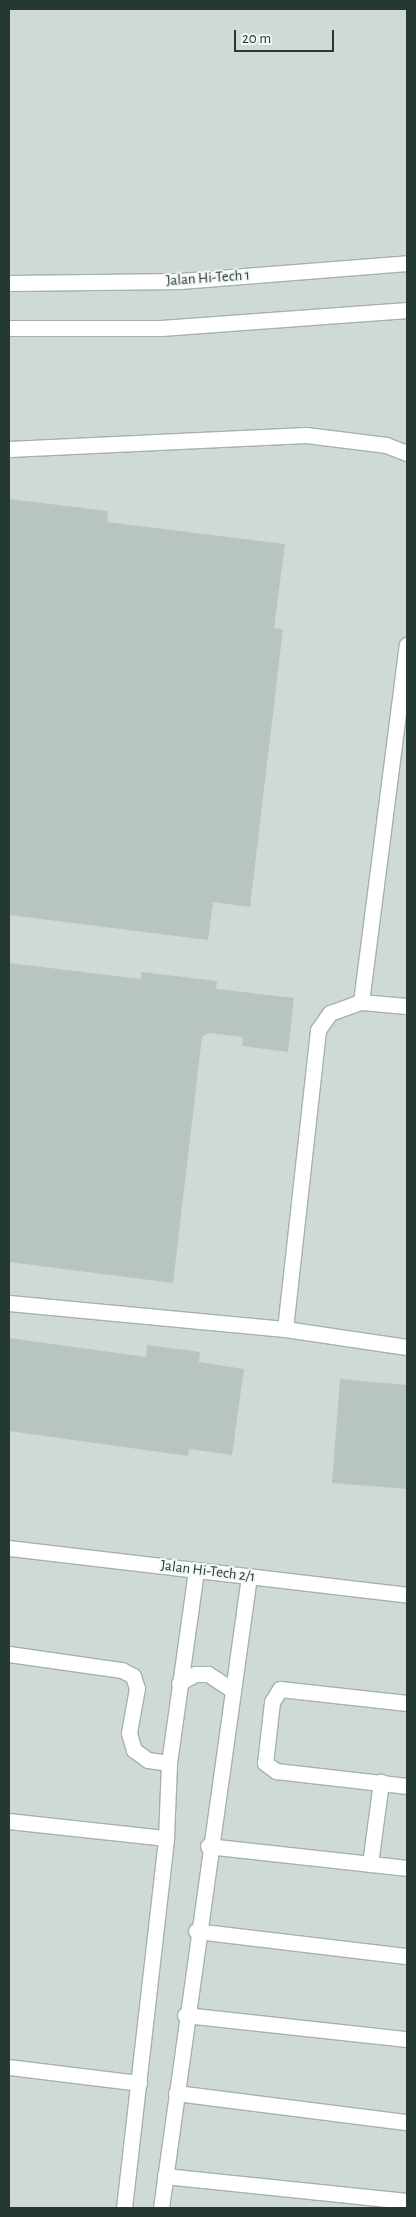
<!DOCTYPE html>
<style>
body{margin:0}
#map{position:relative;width:416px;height:2217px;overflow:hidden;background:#e2eae5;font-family:"Alegreya Sans",sans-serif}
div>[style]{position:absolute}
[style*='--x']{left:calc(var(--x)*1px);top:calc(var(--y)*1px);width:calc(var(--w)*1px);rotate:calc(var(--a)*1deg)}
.built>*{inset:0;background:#d0dad4}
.building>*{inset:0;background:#b7c5be}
.roads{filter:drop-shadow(1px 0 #a5b1ab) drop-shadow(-1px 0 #a5b1ab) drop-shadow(0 1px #a5b1ab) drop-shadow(0 -1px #a5b1ab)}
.lane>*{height:15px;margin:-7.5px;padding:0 7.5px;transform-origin:7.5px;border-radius:7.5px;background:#fff}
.street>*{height:15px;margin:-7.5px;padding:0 7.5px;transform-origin:7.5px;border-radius:7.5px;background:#fff}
span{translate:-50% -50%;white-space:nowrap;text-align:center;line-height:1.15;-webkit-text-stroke:4px #f2f7f4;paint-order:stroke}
.street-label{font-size:15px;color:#243931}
.frame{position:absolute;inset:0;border:10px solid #243931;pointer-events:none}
.scale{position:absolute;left:234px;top:30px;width:100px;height:22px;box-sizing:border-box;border:2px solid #243931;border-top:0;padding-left:6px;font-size:15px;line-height:18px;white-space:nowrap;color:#243931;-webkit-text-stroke:4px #f2f7f4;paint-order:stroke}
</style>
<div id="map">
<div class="built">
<i style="clip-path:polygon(9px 9px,407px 9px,407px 2208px,9px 2208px)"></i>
</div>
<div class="building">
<i style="clip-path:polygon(9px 499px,108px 511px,107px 522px,285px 544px,274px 628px,283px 629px,250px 907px,213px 902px,208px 940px,9px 915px)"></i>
<i style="clip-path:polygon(9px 963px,141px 979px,141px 972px,217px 981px,216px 989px,294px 998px,288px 1052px,242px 1046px,243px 1037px,209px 1033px,202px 1037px,173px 1283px,9px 1262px)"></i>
<i style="clip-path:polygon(9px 1338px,146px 1357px,147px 1345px,200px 1352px,199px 1362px,244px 1369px,232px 1455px,189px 1449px,188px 1456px,9px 1431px)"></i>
<i style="clip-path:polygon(340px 1379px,407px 1385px,407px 1489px,332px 1483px)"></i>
</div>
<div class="roads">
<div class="lane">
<i style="--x:9;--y:449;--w:297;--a:-2.7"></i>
<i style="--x:306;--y:435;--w:81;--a:7.1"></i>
<i style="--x:386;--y:445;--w:22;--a:21"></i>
<i style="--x:361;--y:1002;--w:360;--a:-82.7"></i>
<i style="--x:9;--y:1303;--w:277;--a:5.4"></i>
<i style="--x:285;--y:1329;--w:123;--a:8.4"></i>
<i style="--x:285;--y:1329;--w:301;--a:-83.7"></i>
<i style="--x:318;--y:1030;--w:21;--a:-55"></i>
<i style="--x:330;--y:1013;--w:33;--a:-20"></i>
<i style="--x:361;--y:1002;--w:46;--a:5"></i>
<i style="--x:9;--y:1654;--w:114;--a:8.1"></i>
<i style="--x:122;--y:1670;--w:13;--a:29"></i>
<i style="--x:133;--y:1676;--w:13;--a:72"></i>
<i style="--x:137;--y:1688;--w:46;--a:100.1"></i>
<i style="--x:129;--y:1733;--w:18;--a:74"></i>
<i style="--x:134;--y:1750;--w:17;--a:36"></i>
<i style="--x:148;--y:1760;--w:21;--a:8"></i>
<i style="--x:179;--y:1683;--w:18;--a:-29"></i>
<i style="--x:195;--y:1674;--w:13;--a:0"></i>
<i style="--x:208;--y:1674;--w:30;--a:33"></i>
<i style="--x:407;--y:1703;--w:128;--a:-173.7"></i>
<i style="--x:280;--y:1689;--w:15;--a:122"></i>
<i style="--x:272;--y:1702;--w:61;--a:96.5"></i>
<i style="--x:265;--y:1763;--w:14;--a:36"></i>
<i style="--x:276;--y:1771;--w:132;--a:6.5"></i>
<i style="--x:9;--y:1821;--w:158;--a:6.2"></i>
<i style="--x:208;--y:1846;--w:200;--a:6.3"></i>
<i style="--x:370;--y:1864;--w:83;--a:-82.4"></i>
<i style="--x:196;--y:1931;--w:212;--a:6.8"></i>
<i style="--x:185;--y:2015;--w:223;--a:6.2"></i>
<i style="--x:9;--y:2067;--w:131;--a:7"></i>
<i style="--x:176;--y:2093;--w:233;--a:7.2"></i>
<i style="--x:165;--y:2176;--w:243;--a:5.9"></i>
<i style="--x:124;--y:2208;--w:372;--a:-83.5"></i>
<i style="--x:166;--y:1838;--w:75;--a:-87.7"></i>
<i style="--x:169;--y:1763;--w:195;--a:-82"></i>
<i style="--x:161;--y:2208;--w:638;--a:-82.07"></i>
</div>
<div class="street">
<i style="--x:9;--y:283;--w:171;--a:-0.7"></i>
<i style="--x:180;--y:281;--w:228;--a:-4.5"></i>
<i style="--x:9;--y:328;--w:152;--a:0"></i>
<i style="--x:161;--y:328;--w:247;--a:-4.2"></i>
<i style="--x:9;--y:1548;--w:401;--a:6.7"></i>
</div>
</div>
<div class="street-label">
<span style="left:208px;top:278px;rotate:-4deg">Jalan Hi-Tech 1</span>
<span style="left:208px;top:1571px;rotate:7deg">Jalan Hi-Tech 2/1</span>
</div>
<div class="frame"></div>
<div class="scale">20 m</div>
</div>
